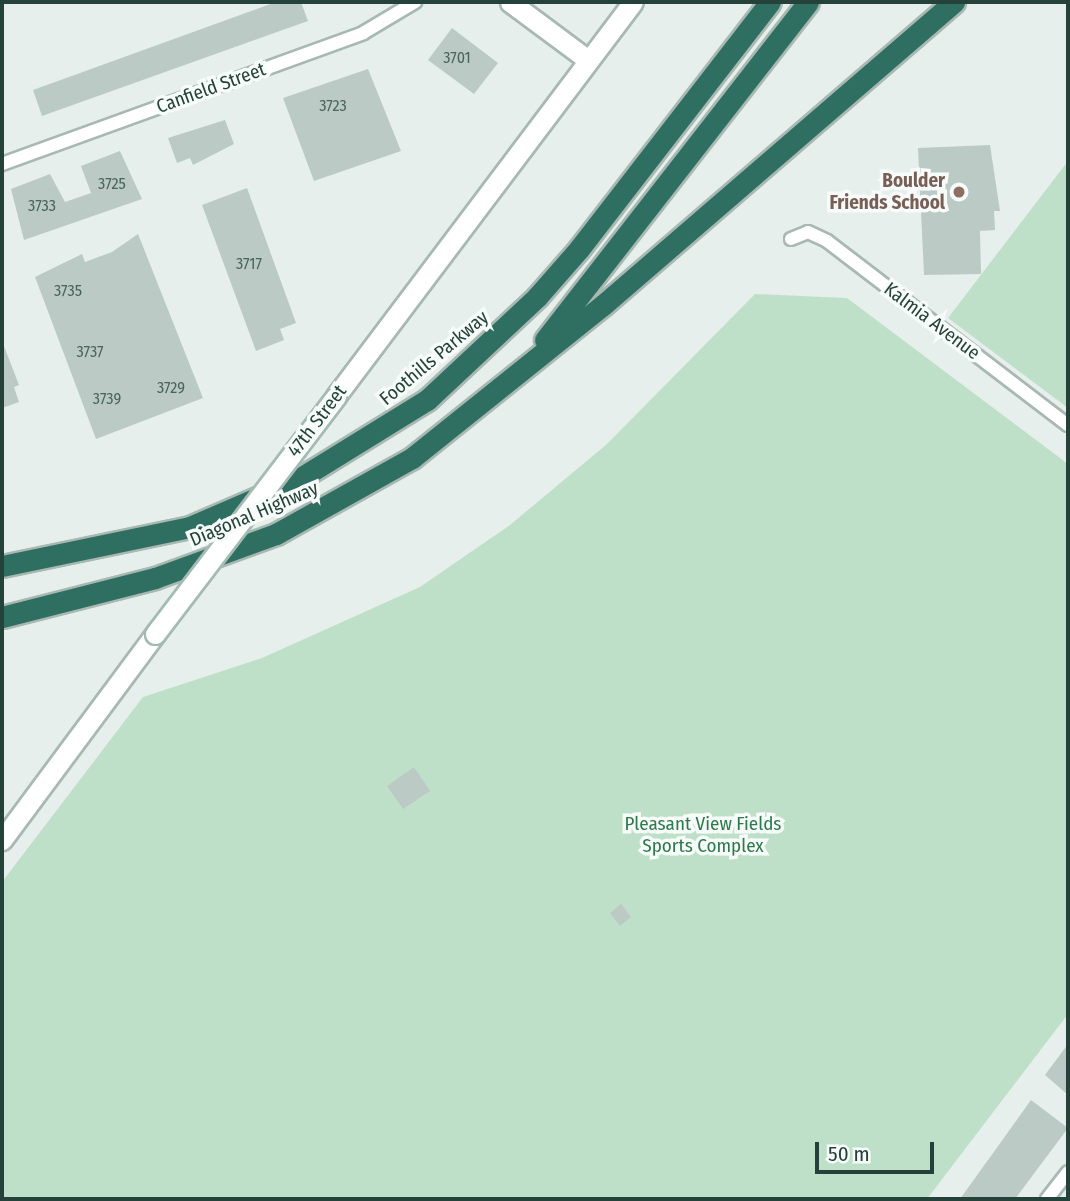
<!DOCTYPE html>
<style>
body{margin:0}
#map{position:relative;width:1070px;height:1201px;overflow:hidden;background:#e6efeb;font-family:"Fira Sans Condensed",sans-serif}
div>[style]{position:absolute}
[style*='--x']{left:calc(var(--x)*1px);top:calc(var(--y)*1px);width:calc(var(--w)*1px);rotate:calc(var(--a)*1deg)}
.green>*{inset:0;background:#bfe0c8}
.building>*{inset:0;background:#bbcac4}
.roads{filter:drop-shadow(2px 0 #a8b8b2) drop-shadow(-2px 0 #a8b8b2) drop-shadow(0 2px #a8b8b2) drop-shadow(0 -2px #a8b8b2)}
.street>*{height:12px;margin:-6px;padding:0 6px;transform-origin:6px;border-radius:6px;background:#fff}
.secondary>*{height:19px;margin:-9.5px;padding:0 9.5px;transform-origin:9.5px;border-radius:9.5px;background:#fff}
.highway>*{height:21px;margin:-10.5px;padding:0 10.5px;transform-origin:10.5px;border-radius:10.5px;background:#2f6f62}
.bridges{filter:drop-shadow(2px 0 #a4bbb3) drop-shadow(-2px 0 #a4bbb3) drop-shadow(0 2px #a4bbb3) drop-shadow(0 -2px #a4bbb3)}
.secondary-bridge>*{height:19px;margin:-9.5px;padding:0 9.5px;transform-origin:9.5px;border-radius:9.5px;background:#fff}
.dots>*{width:19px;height:19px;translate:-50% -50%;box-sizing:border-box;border:4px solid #f7fbf9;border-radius:50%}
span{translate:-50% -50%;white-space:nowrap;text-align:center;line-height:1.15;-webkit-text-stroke:7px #f7fbf9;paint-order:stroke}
.number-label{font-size:16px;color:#4a645c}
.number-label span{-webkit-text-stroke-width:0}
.street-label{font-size:19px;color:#24423a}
.education-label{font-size:19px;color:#785e54;font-weight:700}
.right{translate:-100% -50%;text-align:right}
.park-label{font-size:19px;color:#2d7a4b}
.frame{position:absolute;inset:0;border:4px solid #24423a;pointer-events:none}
.scale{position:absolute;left:815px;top:1142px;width:119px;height:32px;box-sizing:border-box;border:4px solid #24423a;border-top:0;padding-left:9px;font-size:21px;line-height:24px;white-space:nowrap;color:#24423a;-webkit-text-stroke:5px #f7fbf9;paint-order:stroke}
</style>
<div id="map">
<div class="green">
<i style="clip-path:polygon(1068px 161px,1068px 408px,948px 318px)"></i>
<i style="clip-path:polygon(755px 294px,847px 298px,1068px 464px,1068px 1014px,927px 1199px,2px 1199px,2px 882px,143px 697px,262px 658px,420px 587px,510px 525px,607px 444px)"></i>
</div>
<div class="building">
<i style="clip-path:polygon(276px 2px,301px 2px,308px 21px,42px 116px,33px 90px)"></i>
<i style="clip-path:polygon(452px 28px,498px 63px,474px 94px,428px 60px)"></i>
<i style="clip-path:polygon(368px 69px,401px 151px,314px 181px,283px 98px)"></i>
<i style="clip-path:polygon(225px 120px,234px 144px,193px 165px,190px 158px,177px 163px,168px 138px)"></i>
<i style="clip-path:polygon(990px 145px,1000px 211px,994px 211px,995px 230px,980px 231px,981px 274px,924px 275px,918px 148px)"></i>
<i style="clip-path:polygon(120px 151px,142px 199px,24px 240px,11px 189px,50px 174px,65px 202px,91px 193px,81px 166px)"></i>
<i style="clip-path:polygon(247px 188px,296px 323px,280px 329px,284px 340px,256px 351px,202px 205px)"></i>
<i style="clip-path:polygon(138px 234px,203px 398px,96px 439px,35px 277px,82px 254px,85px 262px,112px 252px)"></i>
<i style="clip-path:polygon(2px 341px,19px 385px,14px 387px,19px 402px,2px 408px)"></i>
<i style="clip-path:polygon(414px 767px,430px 791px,403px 809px,387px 786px)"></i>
<i style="clip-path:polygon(621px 904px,631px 917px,620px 926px,610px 913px)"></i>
<i style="clip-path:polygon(1068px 1044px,1068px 1095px,1045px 1075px)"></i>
<i style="clip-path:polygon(1031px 1100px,1068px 1128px,1015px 1199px,960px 1199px)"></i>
</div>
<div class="roads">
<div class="street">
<i style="--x:2;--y:164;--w:384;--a:-19.9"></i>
<i style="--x:363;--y:33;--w:61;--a:-30.8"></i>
<i style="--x:791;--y:239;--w:18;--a:-22"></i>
<i style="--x:808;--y:232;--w:21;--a:25"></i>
<i style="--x:827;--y:241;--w:303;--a:37.4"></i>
<i style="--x:1047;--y:1199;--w:34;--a:-52"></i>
</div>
<div class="secondary">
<i style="--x:510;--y:2;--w:97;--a:36.6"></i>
<i style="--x:336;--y:396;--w:493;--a:-53"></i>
<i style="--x:2;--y:840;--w:257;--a:-53.4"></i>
</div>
<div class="highway">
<i style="--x:545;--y:340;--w:428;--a:-52.1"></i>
<i style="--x:2;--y:566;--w:192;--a:-11.7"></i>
<i style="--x:190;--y:527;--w:113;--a:-23.4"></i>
<i style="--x:294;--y:482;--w:156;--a:-31.7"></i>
<i style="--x:427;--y:400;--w:151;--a:-43.1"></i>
<i style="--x:537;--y:297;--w:64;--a:-48.8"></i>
<i style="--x:579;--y:249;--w:312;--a:-52.3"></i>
<i style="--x:2;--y:617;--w:158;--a:-14.3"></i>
<i style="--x:155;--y:578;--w:129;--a:-20"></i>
<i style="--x:276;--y:534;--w:156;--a:-29.2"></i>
<i style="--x:412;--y:458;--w:245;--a:-38.7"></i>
<i style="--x:603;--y:305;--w:464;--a:-40.8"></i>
</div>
</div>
<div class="bridges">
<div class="secondary-bridge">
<i style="--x:155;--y:634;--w:299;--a:-52.7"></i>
</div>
</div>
<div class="dots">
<i style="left:959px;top:192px;background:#8d6e63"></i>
</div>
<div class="number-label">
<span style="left:457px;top:58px">3701</span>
<span style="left:333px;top:106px">3723</span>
<span style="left:112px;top:184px">3725</span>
<span style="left:42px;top:206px">3733</span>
<span style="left:249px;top:264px">3717</span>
<span style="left:68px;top:291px">3735</span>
<span style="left:90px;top:352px">3737</span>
<span style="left:171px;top:388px">3729</span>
<span style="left:107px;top:399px">3739</span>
</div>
<div class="street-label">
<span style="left:211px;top:88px;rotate:-20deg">Canfield Street</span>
<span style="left:932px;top:321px;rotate:37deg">Kalmia Avenue</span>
<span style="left:434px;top:358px;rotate:-40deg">Foothills Parkway</span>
<span style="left:317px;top:421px;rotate:-53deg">47th Street</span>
<span style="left:254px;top:514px;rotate:-23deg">Diagonal Highway</span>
</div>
<div class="education-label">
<span class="right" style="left:945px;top:192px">Boulder<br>Friends School</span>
</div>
<div class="park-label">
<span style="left:703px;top:835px">Pleasant View Fields<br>Sports Complex</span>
</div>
<div class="frame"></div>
<div class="scale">50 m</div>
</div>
